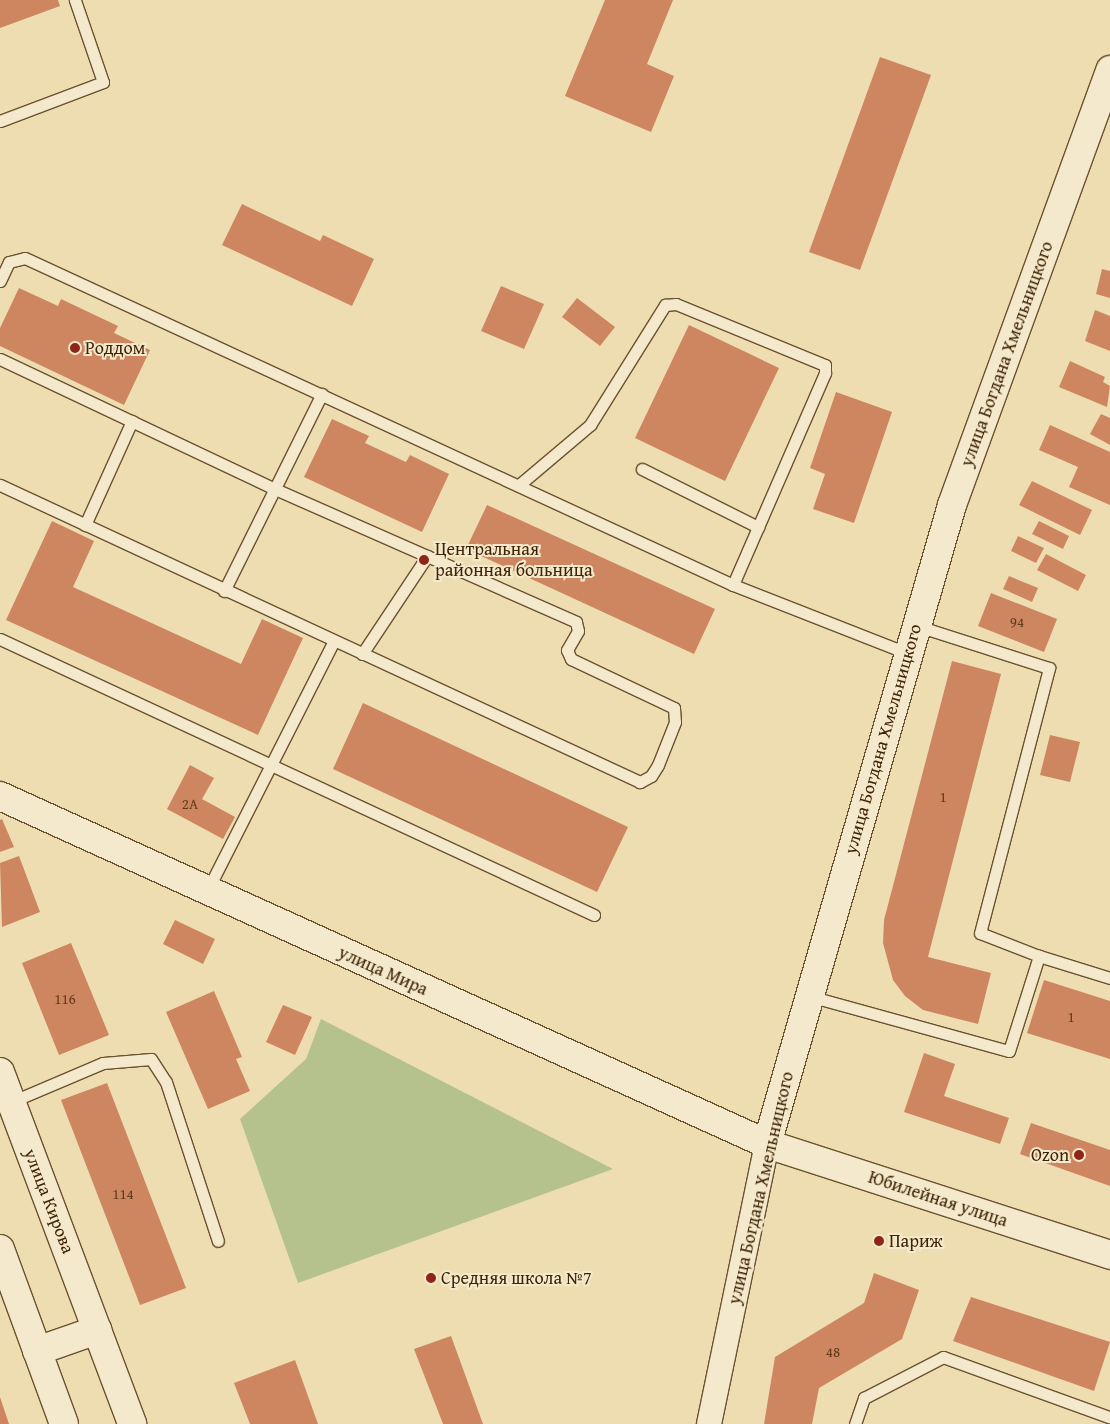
<!DOCTYPE html>
<meta charset="utf-8">
<style>
body{margin:0}
#map{position:relative;width:1110px;height:1424px;overflow:hidden;background:#eeddb1;font-family:"Gentium Book Plus",serif}
div>[style]{position:absolute}
[style*='--x']{left:calc(var(--x)*1px);top:calc(var(--y)*1px);width:calc(var(--w)*1px);rotate:calc(var(--a)*1deg)}
.green>*{inset:0;background:#b5c28e}
.building>*{inset:0;background:#ce8660}
.roads{filter:drop-shadow(1px 0 #6b522f) drop-shadow(-1px 0 #6b522f) drop-shadow(0 1px #6b522f) drop-shadow(0 -1px #6b522f)}
.service>*{height:11px;margin:-5.5px;padding:0 5.5px;transform-origin:5.5px;border-radius:5.5px;background:#f4e9cc}
.minor>*{height:24px;margin:-12px;padding:0 12px;transform-origin:12px;border-radius:12px;background:#f4e9cc}
.tertiary>*{height:28px;margin:-14px;padding:0 14px;transform-origin:14px;border-radius:14px;background:#f4e9cc}
.secondary>*{height:28px;margin:-14px;padding:0 14px;transform-origin:14px;border-radius:14px;background:#f4e9cc}
.dots>*{width:14px;height:14px;translate:-50% -50%;box-sizing:border-box;border:2px solid #f4e9cc;border-radius:50%}
span{translate:-50% -50%;white-space:nowrap;text-align:center;line-height:1.15;-webkit-text-stroke:4px #f4e9cc;paint-order:stroke}
.number-label{font-size:15px;color:#633c1b}
.number-label span{-webkit-text-stroke-width:0}
.poi-label{font-size:18px;color:#3f2404}
.left{translate:0 -50%;text-align:left}
.right{translate:-100% -50%;text-align:right}
.street-label{font-size:18px;color:#3f2404}
</style>
<div id="map">
<div class="green">
<i style="clip-path:polygon(321px 1019px,613px 1169px,298px 1283px,240px 1119px,306px 1059px)"></i>
</div>
<div class="building">
<i style="clip-path:polygon(0 0,58px 0,60px 6px,0 28px)"></i>
<i style="clip-path:polygon(605px 0,673px 0,647px 64px,674px 76px,651px 132px,565px 96px)"></i>
<i style="clip-path:polygon(880px 57px,931px 75px,860px 270px,809px 252px)"></i>
<i style="clip-path:polygon(242px 204px,320px 241px,323px 235px,374px 259px,352px 306px,222px 245px)"></i>
<i style="clip-path:polygon(1102px 269px,1110px 271px,1110px 298px,1096px 294px)"></i>
<i style="clip-path:polygon(501px 286px,544px 304px,524px 349px,481px 331px)"></i>
<i style="clip-path:polygon(19px 288px,58px 306px,61px 299px,118px 326px,114px 333px,150px 350px,124px 405px,0 346px,0 328px)"></i>
<i style="clip-path:polygon(577px 298px,615px 327px,600px 346px,562px 317px)"></i>
<i style="clip-path:polygon(1095px 310px,1110px 316px,1110px 351px,1085px 341px)"></i>
<i style="clip-path:polygon(689px 325px,779px 368px,725px 481px,635px 438px)"></i>
<i style="clip-path:polygon(1070px 361px,1105px 377px,1103px 382px,1110px 386px,1107px 407px,1059px 387px)"></i>
<i style="clip-path:polygon(836px 392px,892px 412px,854px 523px,813px 509px,825px 474px,810px 468px)"></i>
<i style="clip-path:polygon(1101px 414px,1110px 418px,1110px 445px,1090px 434px)"></i>
<i style="clip-path:polygon(332px 419px,369px 436px,365px 443px,406px 462px,410px 455px,449px 474px,422px 532px,304px 477px)"></i>
<i style="clip-path:polygon(1050px 425px,1110px 452px,1110px 505px,1069px 487px,1078px 467px,1039px 450px)"></i>
<i style="clip-path:polygon(1032px 481px,1092px 510px,1080px 535px,1019px 505px)"></i>
<i style="clip-path:polygon(487px 505px,715px 609px,694px 654px,466px 549px)"></i>
<i style="clip-path:polygon(52px 521px,94px 541px,73px 587px,241px 664px,262px 619px,303px 638px,258px 735px,6px 620px)"></i>
<i style="clip-path:polygon(1039px 521px,1069px 536px,1063px 549px,1032px 534px)"></i>
<i style="clip-path:polygon(1018px 536px,1044px 548px,1036px 563px,1011px 551px)"></i>
<i style="clip-path:polygon(1046px 554px,1086px 575px,1078px 591px,1037px 570px)"></i>
<i style="clip-path:polygon(1009px 576px,1038px 588px,1032px 602px,1003px 589px)"></i>
<i style="clip-path:polygon(991px 593px,1057px 619px,1044px 652px,978px 626px)"></i>
<i style="clip-path:polygon(952px 661px,1001px 674px,928px 957px,991px 973px,978px 1024px,923px 1010px,905px 996px,893px 980px,883px 943px,884px 920px)"></i>
<i style="clip-path:polygon(363px 703px,628px 827px,597px 892px,333px 769px)"></i>
<i style="clip-path:polygon(1050px 735px,1080px 742px,1070px 782px,1040px 775px)"></i>
<i style="clip-path:polygon(190px 765px,214px 778px,202px 799px,235px 817px,223px 839px,167px 809px)"></i>
<i style="clip-path:polygon(2px 819px,14px 847px,0 852px,0 820px)"></i>
<i style="clip-path:polygon(19px 856px,40px 912px,2px 927px,0 863px)"></i>
<i style="clip-path:polygon(175px 920px,215px 939px,203px 964px,163px 944px)"></i>
<i style="clip-path:polygon(71px 943px,109px 1035px,59px 1055px,22px 963px)"></i>
<i style="clip-path:polygon(1044px 980px,1110px 1001px,1110px 1059px,1027px 1033px)"></i>
<i style="clip-path:polygon(214px 991px,242px 1057px,236px 1059px,250px 1091px,208px 1109px,166px 1012px)"></i>
<i style="clip-path:polygon(283px 1005px,312px 1017px,295px 1055px,266px 1042px)"></i>
<i style="clip-path:polygon(924px 1053px,955px 1064px,944px 1096px,1009px 1118px,1000px 1144px,904px 1112px)"></i>
<i style="clip-path:polygon(107px 1083px,186px 1288px,140px 1305px,61px 1100px)"></i>
<i style="clip-path:polygon(1031px 1123px,1110px 1150px,1110px 1186px,1020px 1154px)"></i>
<i style="clip-path:polygon(874px 1273px,919px 1290px,902px 1339px,819px 1388px,812px 1424px,764px 1424px,775px 1357px,864px 1303px)"></i>
<i style="clip-path:polygon(971px 1297px,1110px 1342px,1094px 1391px,953px 1341px)"></i>
<i style="clip-path:polygon(451px 1336px,483px 1424px,443px 1424px,414px 1349px)"></i>
<i style="clip-path:polygon(295px 1360px,318px 1424px,250px 1424px,234px 1383px)"></i>
<i style="clip-path:polygon(0 1397px,9px 1424px,0 1424px)"></i>
</div>
<div class="roads">
<div class="service">
<i style="--x:0;--y:121;--w:110;--a:-20.7"></i>
<i style="--x:103;--y:82;--w:87;--a:-108.9"></i>
<i style="--x:0;--y:281;--w:21;--a:-65"></i>
<i style="--x:9;--y:262;--w:16;--a:-14"></i>
<i style="--x:25;--y:258;--w:780;--a:24.79"></i>
<i style="--x:733;--y:585;--w:189;--a:21.4"></i>
<i style="--x:0;--y:359;--w:304;--a:25.3"></i>
<i style="--x:275;--y:489;--w:329;--a:23.8"></i>
<i style="--x:576;--y:622;--w:9;--a:77"></i>
<i style="--x:578;--y:631;--w:22;--a:120"></i>
<i style="--x:567;--y:650;--w:10;--a:66"></i>
<i style="--x:571;--y:659;--w:114;--a:25.4"></i>
<i style="--x:674;--y:708;--w:14;--a:86"></i>
<i style="--x:675;--y:722;--w:46;--a:111.6"></i>
<i style="--x:658;--y:765;--w:13;--a:122"></i>
<i style="--x:651;--y:776;--w:13;--a:151"></i>
<i style="--x:640;--y:782;--w:706;--a:-155.11"></i>
<i style="--x:642;--y:469;--w:130;--a:26.6"></i>
<i style="--x:519;--y:485;--w:93;--a:-40.2"></i>
<i style="--x:590;--y:425;--w:142;--a:-58"></i>
<i style="--x:665;--y:305;--w:11;--a:-5"></i>
<i style="--x:676;--y:304;--w:161;--a:22.3"></i>
<i style="--x:825;--y:365;--w:8;--a:90"></i>
<i style="--x:825;--y:373;--w:231;--a:113.5"></i>
<i style="--x:85;--y:525;--w:114;--a:-65.7"></i>
<i style="--x:224;--y:591;--w:220;--a:-63.6"></i>
<i style="--x:0;--y:639;--w:655;--a:24.92"></i>
<i style="--x:362;--y:654;--w:118;--a:-56.4"></i>
<i style="--x:207;--y:891;--w:280;--a:-63.1"></i>
<i style="--x:1039;--y:956;--w:74;--a:17.2"></i>
<i style="--x:809;--y:996;--w:207;--a:15.4"></i>
<i style="--x:1009;--y:1051;--w:100;--a:-72.5"></i>
<i style="--x:1039;--y:956;--w:63;--a:-158.7"></i>
<i style="--x:980;--y:933;--w:274;--a:-75.4"></i>
<i style="--x:1049;--y:668;--w:139;--a:-162.3"></i>
<i style="--x:11;--y:1102;--w:100;--a:-23"></i>
<i style="--x:103;--y:1063;--w:48;--a:-4.8"></i>
<i style="--x:151;--y:1059;--w:27;--a:57"></i>
<i style="--x:166;--y:1082;--w:167;--a:71.9"></i>
<i style="--x:855;--y:1424;--w:28;--a:-71"></i>
<i style="--x:864;--y:1398;--w:89;--a:-27.4"></i>
<i style="--x:943;--y:1357;--w:177;--a:19.9"></i>
</div>
<div class="minor">
<i style="--x:709;--y:1424;--w:286;--a:-78.3"></i>
</div>
<div class="tertiary">
<i style="--x:0;--y:1072;--w:376;--a:69.4"></i>
<i style="--x:767;--y:1144;--w:665;--a:-73.85"></i>
<i style="--x:952;--y:505;--w:463;--a:-70"></i>
<i style="--x:0;--y:1249;--w:186;--a:69.9"></i>
<i style="--x:37;--y:1351;--w:64;--a:-19.3"></i>
</div>
<div class="secondary">
<i style="--x:0;--y:796;--w:842;--a:24.4"></i>
<i style="--x:767;--y:1144;--w:361;--a:17.9"></i>
</div>
</div>
<div class="dots">
<i style="left:75px;top:348px;background:#8f2418"></i>
<i style="left:424px;top:560px;background:#8f2418"></i>
<i style="left:1079px;top:1155px;background:#8f2418"></i>
<i style="left:879px;top:1241px;background:#8f2418"></i>
<i style="left:431px;top:1278px;background:#8f2418"></i>
</div>
<div class="number-label">
<span style="left:1017px;top:622px">94</span>
<span style="left:943px;top:797px">1</span>
<span style="left:190px;top:804px">2А</span>
<span style="left:65px;top:999px">116</span>
<span style="left:1071px;top:1017px">1</span>
<span style="left:123px;top:1194px">114</span>
<span style="left:833px;top:1352px">48</span>
</div>
<div class="poi-label">
<span class="left" style="left:85px;top:348px">Роддом</span>
<span class="left" style="left:435px;top:560px">Центральная<br>районная больница</span>
<span class="right" style="left:1069px;top:1155px">Ozon</span>
<span class="left" style="left:889px;top:1241px">Париж</span>
<span class="left" style="left:441px;top:1278px">Средняя школа №7</span>
</div>
<div class="street-label">
<span style="left:1007px;top:354px;rotate:-70deg">улица Богдана Хмельницкого</span>
<span style="left:883px;top:739px;rotate:-74deg">улица Богдана Хмельницкого</span>
<span style="left:383px;top:971px;rotate:24deg">улица Мира</span>
<span style="left:761px;top:1188px;rotate:-77deg">улица Богдана Хмельницкого</span>
<span style="left:938px;top:1199px;rotate:18deg">Юбилейная улица</span>
<span style="left:49px;top:1201px;rotate:69deg">улица Кирова</span>
</div>
</div>
